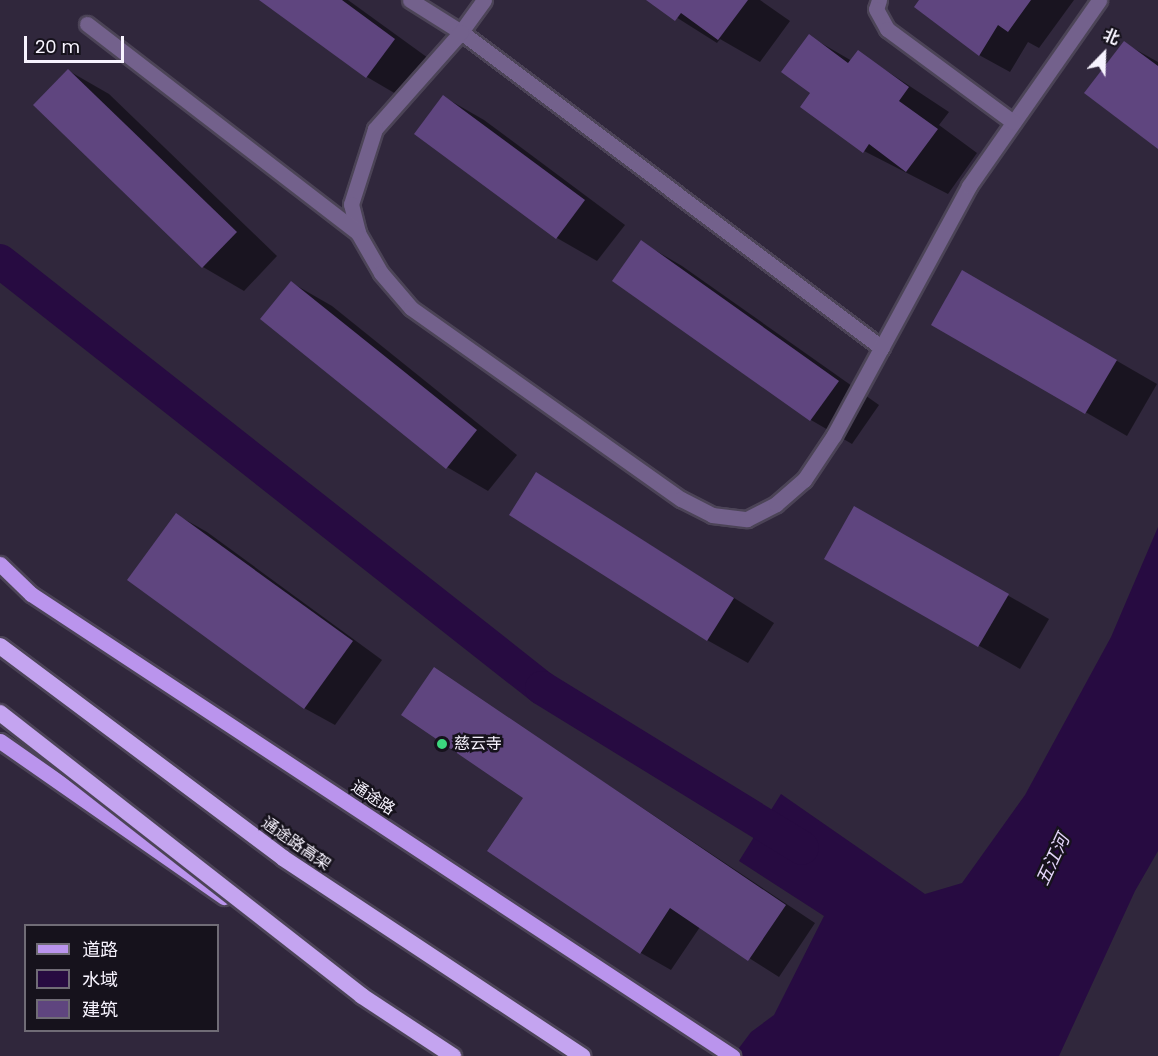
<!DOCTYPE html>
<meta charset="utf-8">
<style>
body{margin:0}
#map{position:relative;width:1158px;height:1056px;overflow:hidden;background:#30273c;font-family:Poppins,"Noto Sans SC",sans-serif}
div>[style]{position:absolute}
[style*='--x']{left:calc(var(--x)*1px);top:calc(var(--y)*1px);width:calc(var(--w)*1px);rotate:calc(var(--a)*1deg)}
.water>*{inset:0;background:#270b41}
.shadow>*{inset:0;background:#0007}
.canal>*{height:34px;margin:-17px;padding:0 17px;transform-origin:17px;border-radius:17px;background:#270b41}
.building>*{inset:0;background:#5f457f}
.roads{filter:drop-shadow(2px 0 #4c4457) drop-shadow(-2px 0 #4c4457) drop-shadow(0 2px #4c4457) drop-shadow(0 -2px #4c4457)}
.service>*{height:15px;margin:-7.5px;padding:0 7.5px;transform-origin:7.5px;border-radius:7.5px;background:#73618c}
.primary>*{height:15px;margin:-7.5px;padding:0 7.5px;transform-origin:7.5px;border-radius:7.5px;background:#ba94ed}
.trunk>*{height:16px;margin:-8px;padding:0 8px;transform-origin:8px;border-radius:8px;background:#c4a4f0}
.bridges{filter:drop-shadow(2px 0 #4c4457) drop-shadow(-2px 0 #4c4457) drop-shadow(0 2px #4c4457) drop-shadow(0 -2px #4c4457)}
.trunk-bridge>*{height:16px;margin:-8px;padding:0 8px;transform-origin:8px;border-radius:8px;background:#c4a4f0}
.dots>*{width:16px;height:16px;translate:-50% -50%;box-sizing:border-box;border:3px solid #16121c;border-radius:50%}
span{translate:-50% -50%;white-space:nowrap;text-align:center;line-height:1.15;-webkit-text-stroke:5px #16121c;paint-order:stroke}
.poi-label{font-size:16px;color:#f7f3fe}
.left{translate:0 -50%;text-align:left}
.street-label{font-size:16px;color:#f7f3fe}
.water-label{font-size:18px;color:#e3d5f9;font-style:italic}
.legend{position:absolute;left:24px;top:924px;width:195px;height:108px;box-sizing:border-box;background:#16121c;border:2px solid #706c76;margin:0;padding:8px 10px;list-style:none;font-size:18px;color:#f7f3fe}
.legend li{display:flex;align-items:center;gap:12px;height:30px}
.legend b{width:30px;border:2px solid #706c76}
.north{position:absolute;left:1074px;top:24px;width:60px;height:60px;-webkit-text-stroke:4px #16121c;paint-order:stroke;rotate:23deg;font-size:16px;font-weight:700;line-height:24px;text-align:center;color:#f7f3fe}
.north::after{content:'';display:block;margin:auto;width:21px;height:27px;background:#f7f3fe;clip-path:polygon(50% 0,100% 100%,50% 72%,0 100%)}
.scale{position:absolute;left:24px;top:36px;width:100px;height:27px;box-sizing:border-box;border:3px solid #f7f3fe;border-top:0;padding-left:8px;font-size:18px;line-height:21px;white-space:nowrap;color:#f7f3fe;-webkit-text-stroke:4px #16121c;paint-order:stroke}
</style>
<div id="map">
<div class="water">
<i style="clip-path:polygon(1158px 527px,1158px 851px,1135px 891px,1059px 1056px,733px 1056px,751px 1032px,774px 1015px,824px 916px,739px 861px,781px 794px,925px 894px,962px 883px,1025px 795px,1111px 637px)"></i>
</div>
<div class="shadow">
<i style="clip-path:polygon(261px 0,348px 0,435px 63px,408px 101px,367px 77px)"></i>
<i style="clip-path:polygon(649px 0,760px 0,790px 21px,760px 62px,720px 39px,717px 43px)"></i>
<i style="clip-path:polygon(921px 0,1074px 0,1039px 48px,1028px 42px,1010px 72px,979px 55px)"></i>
<i style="clip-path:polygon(809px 36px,852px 61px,858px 52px,949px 112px,939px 125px,977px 153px,948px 194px,864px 151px,812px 93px)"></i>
<i style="clip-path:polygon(1124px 43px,1158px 62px,1158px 147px)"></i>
<i style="clip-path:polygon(69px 71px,109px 94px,277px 256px,244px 291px,203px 267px)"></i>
<i style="clip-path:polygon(444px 97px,484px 120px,625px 225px,597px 261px,557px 238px)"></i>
<i style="clip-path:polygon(641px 242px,682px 266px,879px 405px,852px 444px,811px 420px,614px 281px)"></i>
<i style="clip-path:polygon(963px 272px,1157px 384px,1127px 436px,933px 324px)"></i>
<i style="clip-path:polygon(292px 283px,332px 306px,517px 455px,488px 491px,447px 467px)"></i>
<i style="clip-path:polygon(537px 474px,774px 623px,748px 663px,707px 640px)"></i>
<i style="clip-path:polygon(855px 508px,1049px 619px,1020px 669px,826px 559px)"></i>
<i style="clip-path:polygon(177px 515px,207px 532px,382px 660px,335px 725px,304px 708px)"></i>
<i style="clip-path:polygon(434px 669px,815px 923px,779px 977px,700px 927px,671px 970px,641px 953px)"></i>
</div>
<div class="canal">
<i style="--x:0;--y:261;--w:690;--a:38.23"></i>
<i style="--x:542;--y:688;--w:305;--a:31.6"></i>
</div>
<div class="building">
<i style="clip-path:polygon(259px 0,342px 0,395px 39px,366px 78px)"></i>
<i style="clip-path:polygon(646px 0,748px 0,718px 40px,681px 13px,675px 21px)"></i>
<i style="clip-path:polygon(919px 0,1031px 0,1008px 32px,998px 25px,979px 56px,914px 7px)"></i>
<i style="clip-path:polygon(809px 34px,848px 63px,858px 50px,909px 87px,899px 101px,938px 129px,906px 172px,869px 144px,863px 153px,800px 107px,810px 93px,781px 72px)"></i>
<i style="clip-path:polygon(1124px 41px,1158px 66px,1158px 149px,1084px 93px)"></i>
<i style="clip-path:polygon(68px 69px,237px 232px,202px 268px,33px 105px)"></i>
<i style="clip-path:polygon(443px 95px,585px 200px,556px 239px,414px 134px)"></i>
<i style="clip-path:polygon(641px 240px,839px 381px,810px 421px,612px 281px)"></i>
<i style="clip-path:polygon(962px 270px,1117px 360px,1085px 414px,931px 325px)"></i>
<i style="clip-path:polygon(291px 281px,477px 430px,446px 469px,260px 319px)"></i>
<i style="clip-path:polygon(536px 472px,734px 598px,707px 641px,509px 515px)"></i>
<i style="clip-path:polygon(854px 506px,1009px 594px,978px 647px,824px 559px)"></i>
<i style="clip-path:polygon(176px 513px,353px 641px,304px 709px,127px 580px)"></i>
<i style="clip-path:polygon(434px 667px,786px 905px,748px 961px,670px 908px,640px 954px,487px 851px,523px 798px,401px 715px)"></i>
</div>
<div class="roads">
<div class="service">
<i style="--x:410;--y:0;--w:60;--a:32.1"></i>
<i style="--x:461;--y:32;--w:526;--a:36.89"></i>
<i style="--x:484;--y:0;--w:39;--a:126"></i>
<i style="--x:461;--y:32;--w:130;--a:131.6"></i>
<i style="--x:375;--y:129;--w:79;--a:107.7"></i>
<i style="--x:351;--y:204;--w:30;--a:76"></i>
<i style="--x:358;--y:233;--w:46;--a:60.1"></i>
<i style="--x:381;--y:273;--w:46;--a:49.4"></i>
<i style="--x:411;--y:308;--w:331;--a:35.3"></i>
<i style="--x:681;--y:499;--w:35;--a:27"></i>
<i style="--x:712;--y:515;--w:35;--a:7"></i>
<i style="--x:747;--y:519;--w:33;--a:-27"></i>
<i style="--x:776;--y:504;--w:37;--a:-41"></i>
<i style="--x:804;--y:480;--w:54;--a:-56.3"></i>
<i style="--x:834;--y:435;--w:283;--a:-61.5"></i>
<i style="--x:969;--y:186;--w:227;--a:-55"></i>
<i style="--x:879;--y:0;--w:9;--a:108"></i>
<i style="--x:876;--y:9;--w:23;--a:61"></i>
<i style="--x:887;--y:29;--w:157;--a:36.4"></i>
<i style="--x:87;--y:24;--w:342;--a:37.6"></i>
</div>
<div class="primary">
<i style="--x:0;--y:564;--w:43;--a:44.1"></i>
<i style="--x:31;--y:594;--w:840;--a:33.39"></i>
<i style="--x:0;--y:741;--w:273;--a:34.9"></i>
</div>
<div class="trunk">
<i style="--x:0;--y:646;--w:354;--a:36.8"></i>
<i style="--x:283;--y:858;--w:359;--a:33.5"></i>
</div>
</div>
<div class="bridges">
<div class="trunk-bridge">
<i style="--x:0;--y:713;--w:459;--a:38"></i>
<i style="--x:362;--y:996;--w:109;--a:33.4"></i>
</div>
</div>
<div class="dots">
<i style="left:442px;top:744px;background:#3cd77e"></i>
</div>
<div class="poi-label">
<span class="left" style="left:454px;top:744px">慈云寺</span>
</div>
<div class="street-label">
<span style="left:373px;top:798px;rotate:33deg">通途路</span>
<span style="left:296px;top:844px;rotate:35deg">通途路高架</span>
</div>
<div class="water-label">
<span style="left:1053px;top:860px;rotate:-65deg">五江河</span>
</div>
<ul class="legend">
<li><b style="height:8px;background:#ba94ed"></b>道路</li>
<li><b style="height:16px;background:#270b41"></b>水域</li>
<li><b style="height:16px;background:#5f457f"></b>建筑</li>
</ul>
<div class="north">北</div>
<div class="scale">20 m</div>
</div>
